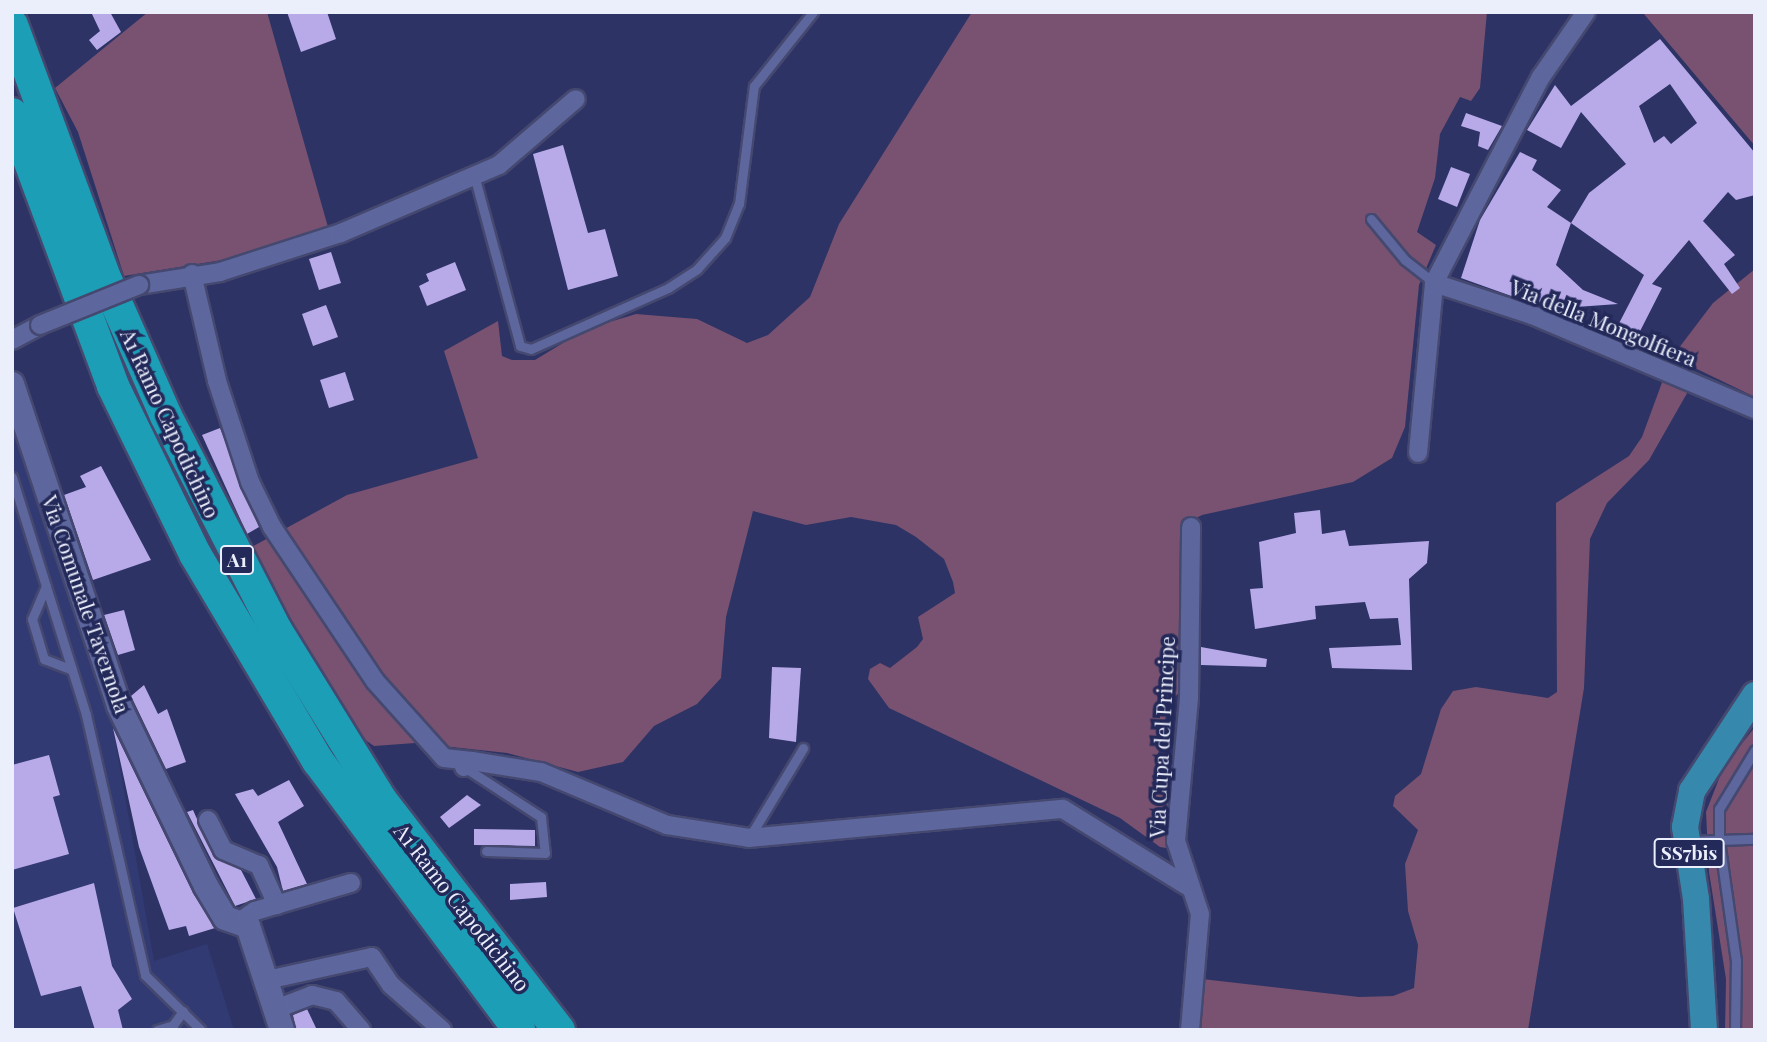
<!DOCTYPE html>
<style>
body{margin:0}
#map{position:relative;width:1767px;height:1042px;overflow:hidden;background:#2d3365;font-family:"Playfair Display",serif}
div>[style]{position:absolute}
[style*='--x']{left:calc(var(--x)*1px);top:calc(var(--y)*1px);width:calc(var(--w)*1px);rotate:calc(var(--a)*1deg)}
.built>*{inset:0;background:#323a73}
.green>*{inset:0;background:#785270}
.building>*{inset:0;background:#b8a9e9}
.roads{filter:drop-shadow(2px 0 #45486f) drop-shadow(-2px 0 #45486f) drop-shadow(0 2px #45486f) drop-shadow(0 -2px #45486f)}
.lane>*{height:9px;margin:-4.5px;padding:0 4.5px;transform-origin:4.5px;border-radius:4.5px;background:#5d679e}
.street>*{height:18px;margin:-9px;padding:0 9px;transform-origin:9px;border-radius:9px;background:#5d679e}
.secondary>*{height:24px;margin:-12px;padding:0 12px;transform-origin:12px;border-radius:12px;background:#5d679e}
.primary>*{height:26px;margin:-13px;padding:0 13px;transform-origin:13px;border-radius:13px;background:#3688ad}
.highway>*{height:32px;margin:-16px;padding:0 16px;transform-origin:16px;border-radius:16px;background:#1c9eb7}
.bridges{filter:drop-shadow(2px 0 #45486f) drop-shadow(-2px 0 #45486f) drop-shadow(0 2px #45486f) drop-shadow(0 -2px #45486f)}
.street-bridge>*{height:18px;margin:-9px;padding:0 9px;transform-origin:9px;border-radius:9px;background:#5d679e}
span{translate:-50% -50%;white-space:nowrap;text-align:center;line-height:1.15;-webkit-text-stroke:7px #232959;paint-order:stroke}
.shield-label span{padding:2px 5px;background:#232959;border:2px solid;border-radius:5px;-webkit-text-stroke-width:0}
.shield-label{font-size:19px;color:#ebeefb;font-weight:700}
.street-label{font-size:21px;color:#ebeefb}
.frame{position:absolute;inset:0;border:14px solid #ebeefb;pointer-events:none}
</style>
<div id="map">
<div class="built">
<i style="clip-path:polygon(12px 419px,113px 728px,154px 961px,207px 944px,234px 1030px,12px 1030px)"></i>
</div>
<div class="green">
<i style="clip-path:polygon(148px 12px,267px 12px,328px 227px,222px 260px,124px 276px,78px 132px,55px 88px)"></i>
<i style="clip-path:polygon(972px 12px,1487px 12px,1480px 88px,1471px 101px,1460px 97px,1440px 134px,1435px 178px,1417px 232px,1436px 245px,1419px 285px,1405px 427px,1392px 458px,1353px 482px,1202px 515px,1183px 525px,1184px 669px,1199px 670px,1168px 705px,1153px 779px,1186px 822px,1186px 851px,1160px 847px,1120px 818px,889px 708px,868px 679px,870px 669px,880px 663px,890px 668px,917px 647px,923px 639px,918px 617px,955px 593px,953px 582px,944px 559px,916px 537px,896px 525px,851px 517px,806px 525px,753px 511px,726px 617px,721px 678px,697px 704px,654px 726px,623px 762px,578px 772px,507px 753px,415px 743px,374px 746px,354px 732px,246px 550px,347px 495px,478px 458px,444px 351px,498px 321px,502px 356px,512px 360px,535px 360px,586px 329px,636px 314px,697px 319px,747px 343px,768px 335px,810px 297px,839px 224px)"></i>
<i style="clip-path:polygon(1642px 12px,1755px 12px,1755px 146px,1644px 14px)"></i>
<i style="clip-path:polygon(1755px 269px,1755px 397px,1672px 357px,1713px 303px)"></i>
<i style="clip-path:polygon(1664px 377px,1690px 388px,1649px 460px,1607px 503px,1590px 539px,1584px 688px,1528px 1030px,1192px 1030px,1202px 979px,1359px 997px,1393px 996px,1414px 988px,1418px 945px,1408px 911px,1405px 864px,1418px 830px,1393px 806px,1395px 796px,1421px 774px,1441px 709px,1453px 691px,1476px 687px,1548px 698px,1557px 692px,1556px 503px,1629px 456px,1642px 437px)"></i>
<i style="clip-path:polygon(1755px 727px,1755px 1030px,1725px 1030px,1726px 979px,1709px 872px,1706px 812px,1724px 766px)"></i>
</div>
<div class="building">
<i style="clip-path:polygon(91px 12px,110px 12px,121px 32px,97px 50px,89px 40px,100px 31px)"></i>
<i style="clip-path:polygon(287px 12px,327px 12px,336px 39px,301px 52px)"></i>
<i style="clip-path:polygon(evenodd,1660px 39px,1755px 153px,1755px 195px,1736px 200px,1728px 192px,1703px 221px,1735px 255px,1724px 264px,1740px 288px,1732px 294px,1689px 240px,1652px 284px,1662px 288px,1633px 345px,1613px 335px,1644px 275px,1571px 223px,1556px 265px,1583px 290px,1618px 304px,1548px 309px,1461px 278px,1480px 220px,1520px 152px,1537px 160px,1532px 170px,1561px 190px,1547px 207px,1571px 223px,1589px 193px,1626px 164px,1581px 112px,1561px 148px,1527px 130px,1555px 85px,1571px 106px,1660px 39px,1670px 84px,1697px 123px,1671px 144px,1664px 136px,1654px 143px,1639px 106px,1670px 84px)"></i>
<i style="clip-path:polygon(1466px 113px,1502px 126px,1488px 150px,1478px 146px,1480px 132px,1461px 126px)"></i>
<i style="clip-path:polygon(563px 145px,588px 233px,605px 229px,618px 276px,568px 290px,533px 154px)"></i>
<i style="clip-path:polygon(1451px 167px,1470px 174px,1457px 207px,1438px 199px)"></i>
<i style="clip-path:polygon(331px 252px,341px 283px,319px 290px,309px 259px)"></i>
<i style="clip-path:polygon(455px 262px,466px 290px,427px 306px,419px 286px,429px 281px,426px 274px)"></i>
<i style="clip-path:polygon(326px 305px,338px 337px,313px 346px,302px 314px)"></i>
<i style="clip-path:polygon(345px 372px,354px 400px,329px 408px,320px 380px)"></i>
<i style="clip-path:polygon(220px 428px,259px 527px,247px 534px,202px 435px)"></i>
<i style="clip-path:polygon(101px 466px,151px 560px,93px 580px,64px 495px,86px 487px,80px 476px)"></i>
<i style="clip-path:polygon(1320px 510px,1322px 534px,1345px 530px,1349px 546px,1429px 541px,1427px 563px,1409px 579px,1412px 670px,1332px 668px,1329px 648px,1401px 645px,1398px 618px,1370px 619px,1365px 602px,1315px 606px,1316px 619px,1255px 629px,1250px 589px,1263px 588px,1259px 542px,1296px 533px,1294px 513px)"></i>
<i style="clip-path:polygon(124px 610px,135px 650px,118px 655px,104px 615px)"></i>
<i style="clip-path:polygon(1201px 647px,1267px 659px,1266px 667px,1201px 665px)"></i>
<i style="clip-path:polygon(772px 667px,801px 668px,796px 742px,769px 738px)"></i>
<i style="clip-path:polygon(144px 685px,158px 714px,167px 709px,186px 762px,166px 769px,131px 696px)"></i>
<i style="clip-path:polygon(113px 728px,193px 893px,215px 928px,189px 936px,186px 926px,169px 930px,139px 847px)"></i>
<i style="clip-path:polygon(49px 755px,60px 795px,53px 797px,69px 854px,12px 870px,12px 765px)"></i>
<i style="clip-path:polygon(289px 780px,304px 806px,278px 822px,307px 884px,283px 891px,277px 867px,235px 794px,253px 789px,258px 796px)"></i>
<i style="clip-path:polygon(467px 795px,481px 805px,449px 828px,440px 817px)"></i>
<i style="clip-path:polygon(193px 810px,213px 855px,241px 870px,256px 899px,235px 906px,187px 812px)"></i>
<i style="clip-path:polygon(474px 829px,535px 830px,535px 846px,474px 845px)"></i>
<i style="clip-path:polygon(546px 882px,547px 897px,510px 900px,510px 884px)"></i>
<i style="clip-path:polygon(94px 883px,112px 966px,132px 999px,118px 1010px,123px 1030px,95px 1030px,81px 986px,41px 996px,13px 908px)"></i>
<i style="clip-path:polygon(307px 1009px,317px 1030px,296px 1030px,293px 1015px)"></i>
</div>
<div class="roads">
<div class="lane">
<i style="--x:474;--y:175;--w:177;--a:74.9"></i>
<i style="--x:520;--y:346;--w:11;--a:15"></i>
<i style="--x:531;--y:349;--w:150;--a:-24"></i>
<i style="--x:668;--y:288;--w:35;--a:-33"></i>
<i style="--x:697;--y:269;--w:42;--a:-47.9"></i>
<i style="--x:725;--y:238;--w:37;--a:-68"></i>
<i style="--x:739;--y:204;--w:119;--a:-82.8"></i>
<i style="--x:754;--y:86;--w:95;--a:-51.4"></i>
<i style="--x:1371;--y:219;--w:53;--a:50.3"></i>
<i style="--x:1405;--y:260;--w:37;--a:38"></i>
<i style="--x:12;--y:477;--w:249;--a:72.7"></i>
<i style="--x:86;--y:715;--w:267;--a:77.2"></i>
<i style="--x:145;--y:975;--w:78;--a:44.5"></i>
<i style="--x:46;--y:586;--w:36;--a:113"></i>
<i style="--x:32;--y:619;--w:42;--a:73.3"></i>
<i style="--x:44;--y:659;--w:30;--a:21"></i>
<i style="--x:464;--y:767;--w:92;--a:33"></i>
<i style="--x:541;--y:817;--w:36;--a:84"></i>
<i style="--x:545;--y:853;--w:59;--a:-178.1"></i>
<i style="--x:749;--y:838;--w:105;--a:-59"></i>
<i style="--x:1688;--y:841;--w:31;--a:-2"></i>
<i style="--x:1719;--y:840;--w:31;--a:-90"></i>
<i style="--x:1719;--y:809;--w:69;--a:-58.6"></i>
<i style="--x:157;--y:1030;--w:17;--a:-17"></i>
<i style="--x:173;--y:1025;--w:17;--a:-54"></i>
<i style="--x:1735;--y:1030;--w:69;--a:-89.2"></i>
<i style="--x:1736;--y:961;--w:122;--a:-98"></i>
<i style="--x:1719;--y:840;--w:36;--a:-2"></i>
</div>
<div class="street">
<i style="--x:192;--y:274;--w:110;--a:76.8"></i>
<i style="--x:217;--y:381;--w:106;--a:71.9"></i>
<i style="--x:250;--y:482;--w:50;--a:63.9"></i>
<i style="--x:272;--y:527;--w:185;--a:56.2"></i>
<i style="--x:375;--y:681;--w:103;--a:48.1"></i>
<i style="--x:444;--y:758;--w:28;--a:6"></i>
<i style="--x:1434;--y:283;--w:103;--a:18.1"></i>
<i style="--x:1532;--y:315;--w:242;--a:22.9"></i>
<i style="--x:139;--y:285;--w:82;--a:-9.1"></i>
<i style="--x:220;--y:272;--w:127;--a:-17.9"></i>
<i style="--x:341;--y:233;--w:172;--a:-23.3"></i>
<i style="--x:499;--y:165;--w:101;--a:-40.6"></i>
<i style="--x:12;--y:340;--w:32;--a:-28"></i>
<i style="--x:1418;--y:453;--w:171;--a:-84.6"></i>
<i style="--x:1434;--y:283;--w:232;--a:-62.6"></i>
<i style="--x:1541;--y:77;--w:79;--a:-55.3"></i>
<i style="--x:464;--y:767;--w:10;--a:-37"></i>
<i style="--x:472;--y:761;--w:70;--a:9.1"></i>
<i style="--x:541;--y:772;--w:137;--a:22.8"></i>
<i style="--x:667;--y:825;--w:83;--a:9"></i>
<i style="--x:749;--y:838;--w:315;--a:-5.3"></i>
<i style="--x:1063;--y:809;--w:146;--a:31.8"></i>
<i style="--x:208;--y:820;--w:34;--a:63"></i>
<i style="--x:223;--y:850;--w:39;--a:23"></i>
<i style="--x:259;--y:865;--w:44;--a:65.8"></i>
<i style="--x:239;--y:922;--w:19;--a:-35"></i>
<i style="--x:255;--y:911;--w:100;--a:-16.3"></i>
<i style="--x:267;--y:980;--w:107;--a:-12.4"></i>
<i style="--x:372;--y:957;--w:34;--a:56"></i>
<i style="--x:391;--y:985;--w:68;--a:41.4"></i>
<i style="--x:276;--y:1009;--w:39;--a:-21"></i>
<i style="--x:312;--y:995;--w:25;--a:14"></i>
<i style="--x:336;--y:1001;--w:38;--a:49"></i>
<i style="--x:1190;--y:1030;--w:116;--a:-85.1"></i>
<i style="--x:1200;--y:914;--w:77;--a:-108.2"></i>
<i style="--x:1176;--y:841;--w:144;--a:-84.8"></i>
<i style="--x:1189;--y:698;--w:171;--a:-89.3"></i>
</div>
<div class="secondary">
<i style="--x:12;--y:384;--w:339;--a:71.6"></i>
<i style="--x:119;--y:706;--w:200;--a:64.2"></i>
<i style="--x:206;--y:886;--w:37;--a:59"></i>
<i style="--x:225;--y:918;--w:24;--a:19"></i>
<i style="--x:248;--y:926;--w:109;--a:71.9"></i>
</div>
<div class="primary">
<i style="--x:1704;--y:1030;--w:131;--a:-93.5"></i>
<i style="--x:1696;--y:899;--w:73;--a:-98.7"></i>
<i style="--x:1685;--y:827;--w:37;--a:-79"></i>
<i style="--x:1692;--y:791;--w:115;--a:-56.7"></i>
</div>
<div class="highway">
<i style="--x:12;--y:25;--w:272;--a:69.8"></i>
<i style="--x:106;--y:280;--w:149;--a:66.2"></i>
<i style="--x:166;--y:416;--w:241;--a:62.8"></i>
<i style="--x:276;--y:630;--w:200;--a:58.3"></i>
<i style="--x:381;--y:800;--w:291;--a:52.3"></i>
<i style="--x:12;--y:114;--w:290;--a:69.6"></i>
<i style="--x:113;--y:386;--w:187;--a:64"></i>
<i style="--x:195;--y:554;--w:241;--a:59.3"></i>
<i style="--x:318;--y:761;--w:336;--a:53.2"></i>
</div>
</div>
<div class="bridges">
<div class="street-bridge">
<i style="--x:40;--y:325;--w:107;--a:-22"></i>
</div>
</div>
<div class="shield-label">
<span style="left:237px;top:560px">A1</span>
<span style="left:1689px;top:853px">SS7bis</span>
</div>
<div class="street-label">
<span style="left:1604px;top:322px;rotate:22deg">Via della Mongolfiera</span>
<span style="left:171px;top:423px;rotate:65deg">A1 Ramo Capodichino</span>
<span style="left:87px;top:604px;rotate:71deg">Via Comunale Tavernola</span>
<span style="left:1161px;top:737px;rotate:-87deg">Via Cupa del Principe</span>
<span style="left:463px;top:907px;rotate:52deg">A1 Ramo Capodichino</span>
</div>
<div class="frame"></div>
</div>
